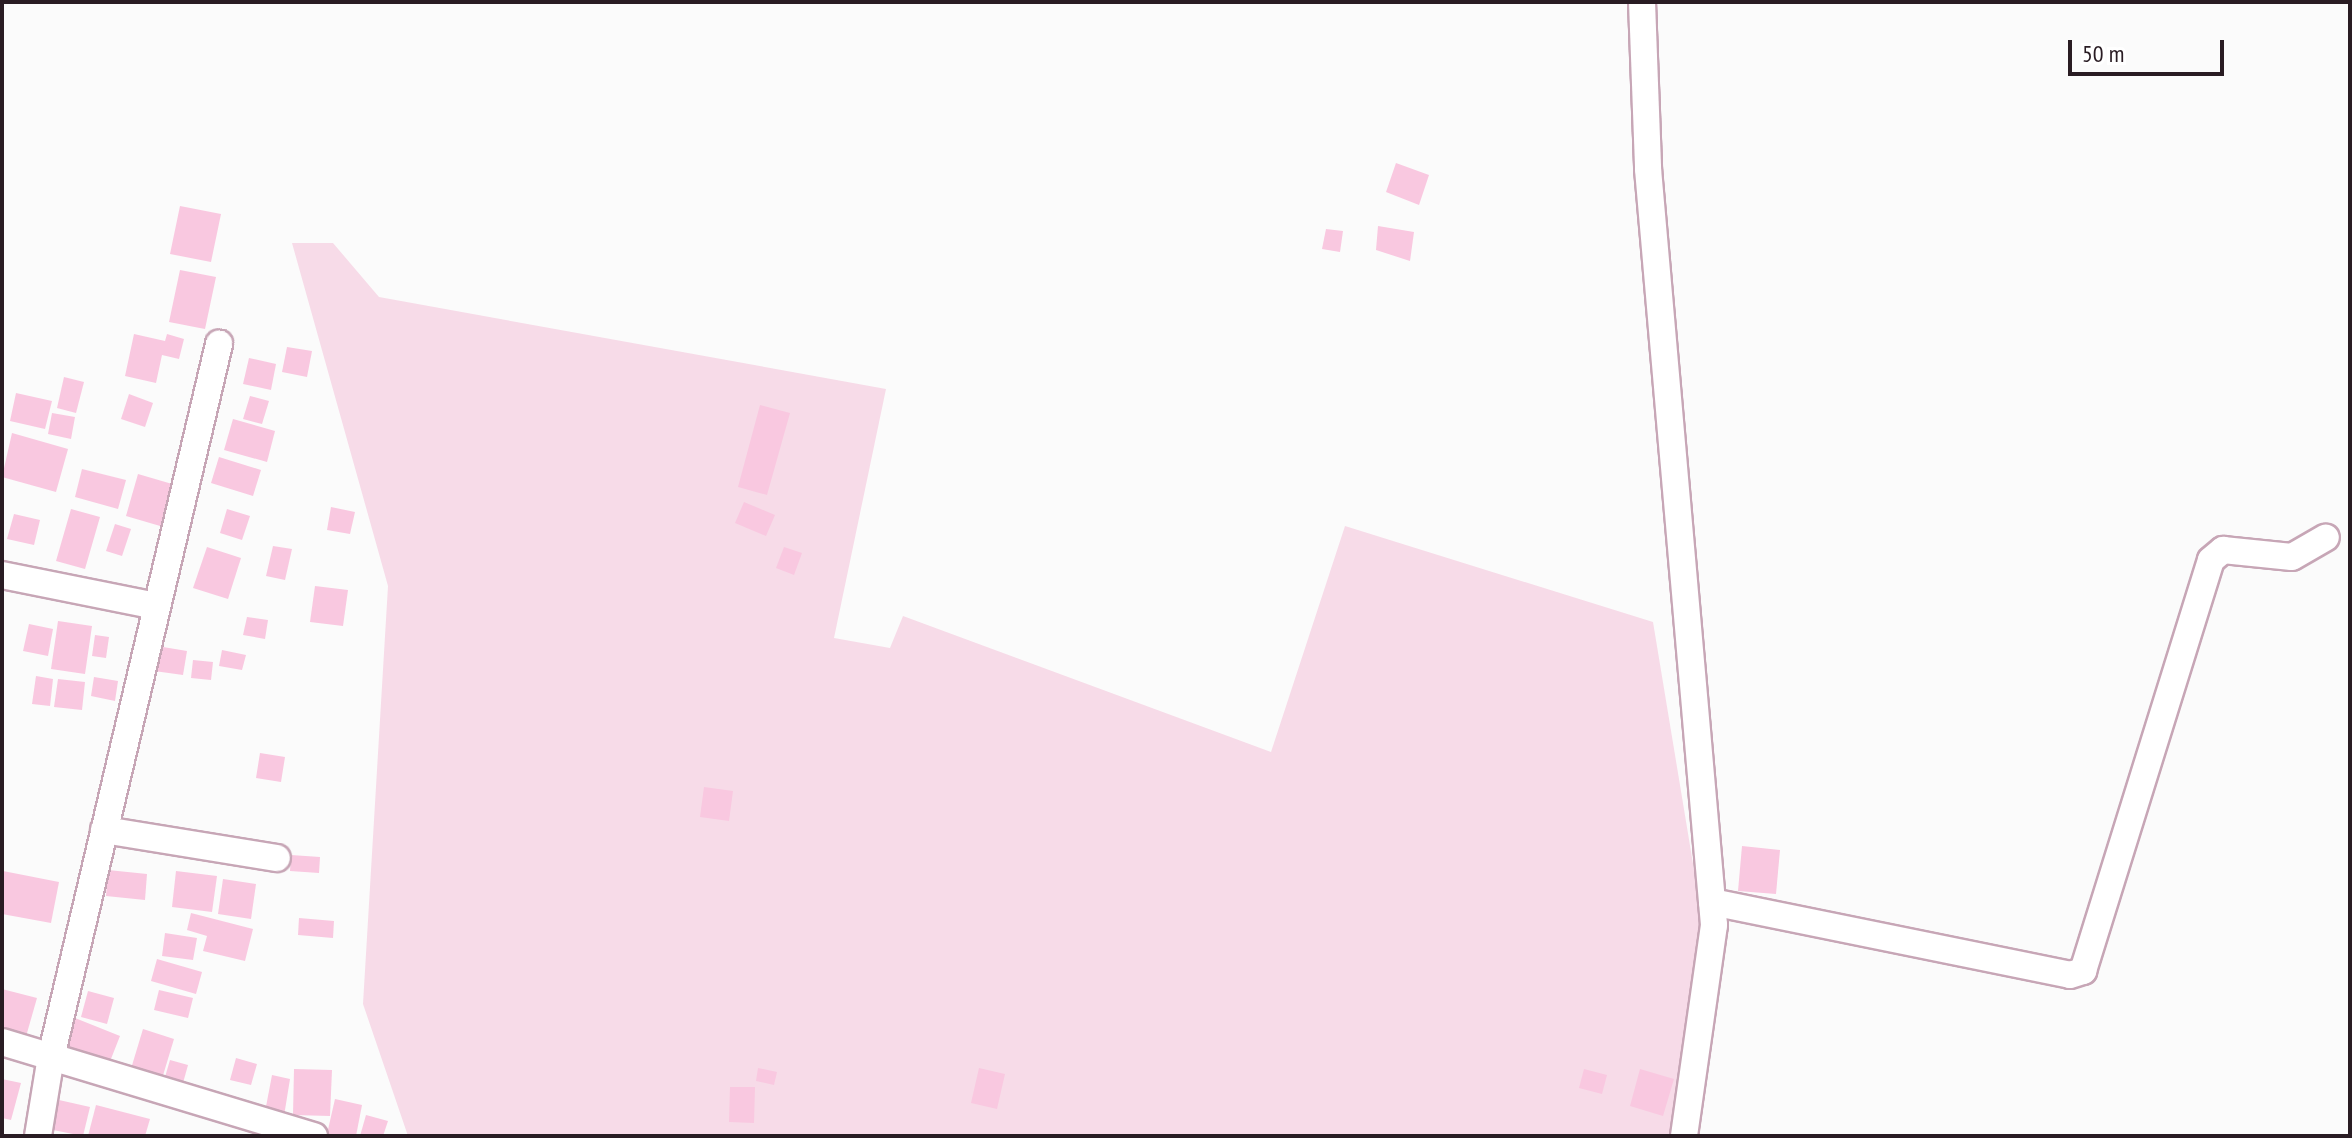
<!DOCTYPE html>
<style>
body{margin:0}
#map{position:relative;width:2352px;height:1138px;overflow:hidden;background:#fbfbfb;font-family:"PT Sans Narrow",sans-serif}
div>[style]{position:absolute}
[style*='--x']{left:calc(var(--x)*1px);top:calc(var(--y)*1px);width:calc(var(--w)*1px);rotate:calc(var(--a)*1deg)}
.green>*{inset:0;background:#f7dbe8}
.building>*{inset:0;background:#f9c8e0}
.roads{filter:drop-shadow(2px 0 #c7a6b6) drop-shadow(-2px 0 #c7a6b6) drop-shadow(0 2px #c7a6b6) drop-shadow(0 -2px #c7a6b6)}
.street>*{height:26px;margin:-13px;padding:0 13px;transform-origin:13px;border-radius:13px;background:#fff}
span{translate:-50% -50%;white-space:nowrap;text-align:center;line-height:1.15;-webkit-text-stroke:6px #fff;paint-order:stroke}
.frame{position:absolute;inset:0;border:4px solid #291c23;pointer-events:none}
.scale{position:absolute;left:2068px;top:40px;width:156px;height:36px;box-sizing:border-box;border:4px solid #291c23;border-top:0;padding-left:10px;font-size:24px;line-height:28px;white-space:nowrap;color:#291c23;-webkit-text-stroke:6px #fff;paint-order:stroke}
</style>
<div id="map">
<div class="green">
<i style="clip-path:polygon(292px 243px,333px 243px,379px 297px,886px 389px,834px 638px,890px 648px,903px 616px,1271px 752px,1345px 526px,1653px 622px,1702px 918px,1669px 1136px,408px 1136px,363px 1004px,388px 586px)"></i>
</div>
<div class="building">
<i style="clip-path:polygon(1396px 163px,1429px 175px,1419px 205px,1386px 192px)"></i>
<i style="clip-path:polygon(180px 206px,221px 214px,211px 262px,170px 254px)"></i>
<i style="clip-path:polygon(1378px 226px,1414px 232px,1410px 261px,1376px 250px)"></i>
<i style="clip-path:polygon(1326px 229px,1343px 231px,1340px 252px,1322px 249px)"></i>
<i style="clip-path:polygon(180px 270px,216px 277px,205px 329px,169px 322px)"></i>
<i style="clip-path:polygon(134px 334px,165px 341px,167px 334px,184px 339px,179px 359px,162px 355px,156px 383px,125px 376px)"></i>
<i style="clip-path:polygon(287px 347px,312px 351px,307px 377px,282px 372px)"></i>
<i style="clip-path:polygon(249px 358px,276px 364px,271px 390px,243px 384px)"></i>
<i style="clip-path:polygon(64px 377px,84px 382px,76px 413px,57px 408px)"></i>
<i style="clip-path:polygon(16px 393px,52px 401px,45px 429px,10px 421px)"></i>
<i style="clip-path:polygon(129px 394px,153px 403px,145px 427px,121px 419px)"></i>
<i style="clip-path:polygon(250px 396px,269px 401px,262px 424px,243px 419px)"></i>
<i style="clip-path:polygon(760px 405px,790px 413px,767px 495px,738px 487px)"></i>
<i style="clip-path:polygon(52px 413px,75px 417px,71px 439px,48px 434px)"></i>
<i style="clip-path:polygon(233px 419px,275px 431px,267px 462px,224px 450px)"></i>
<i style="clip-path:polygon(12px 433px,68px 449px,56px 492px,2px 477px)"></i>
<i style="clip-path:polygon(219px 457px,261px 470px,253px 496px,211px 483px)"></i>
<i style="clip-path:polygon(82px 469px,126px 480px,118px 509px,75px 497px)"></i>
<i style="clip-path:polygon(138px 474px,179px 486px,167px 528px,126px 516px)"></i>
<i style="clip-path:polygon(744px 502px,775px 515px,766px 536px,735px 523px)"></i>
<i style="clip-path:polygon(331px 507px,355px 512px,350px 534px,327px 530px)"></i>
<i style="clip-path:polygon(71px 509px,100px 517px,85px 569px,56px 561px)"></i>
<i style="clip-path:polygon(227px 509px,250px 516px,242px 540px,220px 533px)"></i>
<i style="clip-path:polygon(14px 514px,40px 520px,34px 545px,7px 539px)"></i>
<i style="clip-path:polygon(115px 524px,131px 529px,122px 556px,106px 551px)"></i>
<i style="clip-path:polygon(273px 546px,292px 549px,285px 580px,266px 576px)"></i>
<i style="clip-path:polygon(207px 547px,241px 558px,228px 599px,193px 588px)"></i>
<i style="clip-path:polygon(784px 547px,802px 553px,794px 575px,776px 568px)"></i>
<i style="clip-path:polygon(315px 586px,348px 590px,343px 626px,310px 622px)"></i>
<i style="clip-path:polygon(247px 617px,268px 620px,265px 639px,243px 635px)"></i>
<i style="clip-path:polygon(58px 621px,92px 626px,85px 674px,51px 669px)"></i>
<i style="clip-path:polygon(29px 624px,53px 629px,48px 656px,23px 651px)"></i>
<i style="clip-path:polygon(95px 635px,109px 637px,106px 658px,92px 656px)"></i>
<i style="clip-path:polygon(151px 645px,187px 651px,183px 675px,147px 670px)"></i>
<i style="clip-path:polygon(222px 650px,246px 655px,242px 670px,219px 666px)"></i>
<i style="clip-path:polygon(193px 660px,213px 662px,211px 680px,191px 678px)"></i>
<i style="clip-path:polygon(36px 676px,53px 679px,50px 706px,32px 704px)"></i>
<i style="clip-path:polygon(94px 677px,118px 681px,115px 701px,91px 696px)"></i>
<i style="clip-path:polygon(58px 679px,85px 682px,82px 710px,54px 707px)"></i>
<i style="clip-path:polygon(260px 753px,285px 757px,281px 782px,256px 778px)"></i>
<i style="clip-path:polygon(704px 787px,733px 791px,729px 821px,700px 817px)"></i>
<i style="clip-path:polygon(1742px 846px,1780px 850px,1776px 894px,1738px 891px)"></i>
<i style="clip-path:polygon(291px 855px,320px 857px,319px 873px,290px 871px)"></i>
<i style="clip-path:polygon(108px 870px,147px 874px,145px 900px,106px 896px)"></i>
<i style="clip-path:polygon(3px 871px,59px 882px,51px 923px,2px 914px)"></i>
<i style="clip-path:polygon(176px 871px,217px 876px,212px 912px,172px 907px)"></i>
<i style="clip-path:polygon(223px 879px,256px 884px,251px 919px,218px 914px)"></i>
<i style="clip-path:polygon(191px 913px,253px 929px,245px 961px,203px 951px,207px 936px,187px 930px)"></i>
<i style="clip-path:polygon(299px 918px,334px 921px,333px 938px,298px 935px)"></i>
<i style="clip-path:polygon(165px 933px,197px 938px,193px 960px,162px 956px)"></i>
<i style="clip-path:polygon(157px 959px,202px 972px,196px 994px,151px 981px)"></i>
<i style="clip-path:polygon(2px 989px,37px 998px,23px 1047px,2px 1041px)"></i>
<i style="clip-path:polygon(159px 990px,193px 998px,188px 1018px,154px 1010px)"></i>
<i style="clip-path:polygon(88px 991px,114px 998px,107px 1024px,81px 1017px)"></i>
<i style="clip-path:polygon(75px 1018px,120px 1036px,107px 1069px,62px 1052px)"></i>
<i style="clip-path:polygon(143px 1029px,174px 1039px,161px 1082px,130px 1072px)"></i>
<i style="clip-path:polygon(236px 1058px,257px 1064px,251px 1085px,230px 1080px)"></i>
<i style="clip-path:polygon(170px 1060px,188px 1065px,183px 1083px,165px 1077px)"></i>
<i style="clip-path:polygon(758px 1068px,777px 1072px,774px 1085px,756px 1081px)"></i>
<i style="clip-path:polygon(979px 1068px,1005px 1074px,997px 1109px,971px 1103px)"></i>
<i style="clip-path:polygon(294px 1069px,332px 1070px,330px 1116px,293px 1115px)"></i>
<i style="clip-path:polygon(1584px 1069px,1607px 1075px,1602px 1094px,1579px 1088px)"></i>
<i style="clip-path:polygon(1640px 1069px,1674px 1079px,1663px 1116px,1630px 1106px)"></i>
<i style="clip-path:polygon(272px 1075px,290px 1079px,284px 1116px,265px 1112px)"></i>
<i style="clip-path:polygon(2px 1079px,21px 1083px,11px 1120px,2px 1118px)"></i>
<i style="clip-path:polygon(730px 1087px,755px 1087px,754px 1123px,729px 1122px)"></i>
<i style="clip-path:polygon(335px 1099px,362px 1105px,356px 1136px,327px 1134px)"></i>
<i style="clip-path:polygon(59px 1100px,90px 1107px,83px 1136px,53px 1130px)"></i>
<i style="clip-path:polygon(96px 1105px,150px 1119px,145px 1136px,88px 1136px)"></i>
<i style="clip-path:polygon(366px 1115px,388px 1121px,383px 1136px,360px 1136px)"></i>
</div>
<div class="roads">
<div class="street">
<i style="--x:1642;--y:2;--w:167;--a:87.9"></i>
<i style="--x:1648;--y:169;--w:759;--a:85.01"></i>
<i style="--x:1714;--y:925;--w:213;--a:98.1"></i>
<i style="--x:2;--y:575;--w:157;--a:11.4"></i>
<i style="--x:104;--y:830;--w:175;--a:9.2"></i>
<i style="--x:1712;--y:902;--w:365;--a:11.5"></i>
<i style="--x:2070;--y:975;--w:14;--a:-17"></i>
<i style="--x:2083;--y:971;--w:430;--a:-72.7"></i>
<i style="--x:2211;--y:560;--w:16;--a:-40"></i>
<i style="--x:2223;--y:550;--w:69;--a:5.8"></i>
<i style="--x:2292;--y:557;--w:39;--a:-30"></i>
<i style="--x:2;--y:1042;--w:326;--a:16.8"></i>
<i style="--x:38;--y:1136;--w:80;--a:-80.7"></i>
<i style="--x:51;--y:1057;--w:733;--a:-76.74"></i>
</div>
</div>
<div class="frame"></div>
<div class="scale">50 m</div>
</div>
